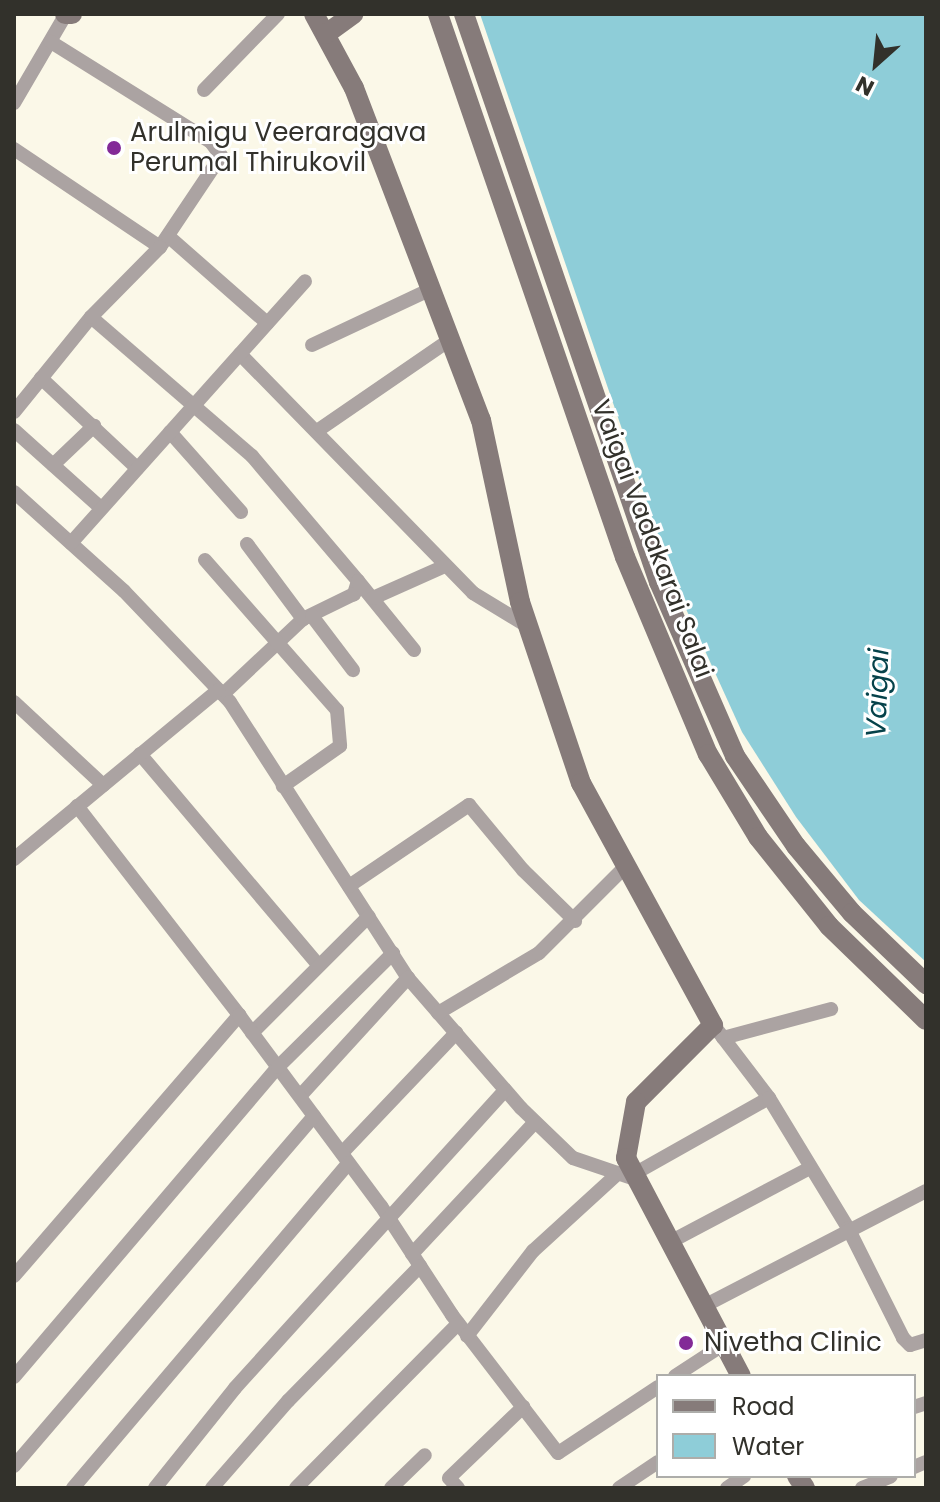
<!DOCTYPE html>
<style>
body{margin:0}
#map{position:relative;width:940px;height:1502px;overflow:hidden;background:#fbf8e8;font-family:Poppins,sans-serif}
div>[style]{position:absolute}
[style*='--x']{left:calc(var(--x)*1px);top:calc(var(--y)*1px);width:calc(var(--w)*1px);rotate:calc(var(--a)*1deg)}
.water>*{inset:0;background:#8ecdd8}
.street>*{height:14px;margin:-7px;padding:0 7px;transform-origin:7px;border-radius:7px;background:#aba3a2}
.secondary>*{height:20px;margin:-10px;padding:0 10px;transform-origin:10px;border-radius:10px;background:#867b7a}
.dots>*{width:22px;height:22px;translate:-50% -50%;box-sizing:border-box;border:4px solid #fff;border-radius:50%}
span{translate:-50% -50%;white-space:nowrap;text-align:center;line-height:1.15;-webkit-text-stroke:6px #fff;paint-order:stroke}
.poi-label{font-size:26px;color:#32312b}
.left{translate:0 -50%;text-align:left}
.street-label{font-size:26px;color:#32312b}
.water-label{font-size:28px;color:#05424a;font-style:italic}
.frame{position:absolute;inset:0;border:16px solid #32312b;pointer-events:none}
.legend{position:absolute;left:656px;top:1374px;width:260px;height:104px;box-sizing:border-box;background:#fff;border:2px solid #adadaa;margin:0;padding:10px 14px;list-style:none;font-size:24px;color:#32312b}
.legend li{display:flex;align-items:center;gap:16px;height:40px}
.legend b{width:40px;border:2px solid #adadaa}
.north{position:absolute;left:836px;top:24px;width:80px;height:80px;-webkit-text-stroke:6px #fff;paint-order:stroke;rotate:207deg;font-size:22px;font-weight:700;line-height:32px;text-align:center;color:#32312b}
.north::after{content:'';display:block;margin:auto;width:28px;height:36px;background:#32312b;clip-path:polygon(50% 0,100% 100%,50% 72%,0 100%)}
</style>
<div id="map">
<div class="water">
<i style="clip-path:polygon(480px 14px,926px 14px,926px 962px,859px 900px,796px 817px,742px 732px,676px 587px)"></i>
</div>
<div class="street">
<i style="--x:204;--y:90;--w:106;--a:-45.8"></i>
<i style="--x:14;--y:103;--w:103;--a:-59.7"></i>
<i style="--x:14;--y:149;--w:176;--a:33.9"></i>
<i style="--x:160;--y:247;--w:110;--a:-56.2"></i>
<i style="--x:221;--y:156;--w:17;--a:-126"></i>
<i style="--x:211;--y:142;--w:189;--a:-148"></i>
<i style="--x:168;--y:236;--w:132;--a:41.3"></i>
<i style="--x:91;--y:317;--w:213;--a:40.8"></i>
<i style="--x:252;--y:456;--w:164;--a:49.7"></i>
<i style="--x:358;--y:581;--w:14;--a:107"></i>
<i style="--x:354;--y:594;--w:57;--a:153.9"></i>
<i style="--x:303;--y:619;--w:110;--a:136.8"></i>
<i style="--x:312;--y:345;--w:132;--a:-25.2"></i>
<i style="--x:240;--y:354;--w:334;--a:45.7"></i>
<i style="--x:473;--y:593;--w:66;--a:31.3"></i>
<i style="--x:41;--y:378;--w:132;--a:43.2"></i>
<i style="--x:14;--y:412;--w:122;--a:-51"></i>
<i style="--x:91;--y:317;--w:98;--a:-45.4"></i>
<i style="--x:14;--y:430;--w:117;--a:41.9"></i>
<i style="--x:317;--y:431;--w:163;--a:-34.5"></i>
<i style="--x:170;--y:432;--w:107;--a:48.4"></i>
<i style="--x:53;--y:465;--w:57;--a:-43.6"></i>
<i style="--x:14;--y:492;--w:148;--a:42"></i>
<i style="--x:124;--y:591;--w:153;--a:46.3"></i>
<i style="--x:230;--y:702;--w:328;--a:57.2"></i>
<i style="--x:408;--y:978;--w:172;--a:49"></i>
<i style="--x:521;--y:1108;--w:72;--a:43.9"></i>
<i style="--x:573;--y:1158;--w:69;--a:18.7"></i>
<i style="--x:71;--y:543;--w:351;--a:-48.2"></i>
<i style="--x:247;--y:544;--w:94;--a:53.3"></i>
<i style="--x:205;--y:560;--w:200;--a:48.7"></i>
<i style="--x:337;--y:710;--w:36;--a:85"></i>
<i style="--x:340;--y:746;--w:70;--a:144.9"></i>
<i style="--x:358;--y:581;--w:89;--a:50.9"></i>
<i style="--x:373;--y:598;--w:79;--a:-24"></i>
<i style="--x:312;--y:616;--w:68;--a:52.8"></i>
<i style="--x:14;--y:702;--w:122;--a:43"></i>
<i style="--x:140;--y:754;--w:277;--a:49.8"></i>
<i style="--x:77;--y:806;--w:264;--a:52.2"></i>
<i style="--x:14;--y:859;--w:265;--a:-39.6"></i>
<i style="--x:349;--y:886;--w:145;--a:-34"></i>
<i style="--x:469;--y:805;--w:85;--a:50.3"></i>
<i style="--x:523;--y:870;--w:73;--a:44.4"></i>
<i style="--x:438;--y:1013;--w:117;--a:-30.7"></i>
<i style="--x:539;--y:953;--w:123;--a:-45"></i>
<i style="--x:718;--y:1031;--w:84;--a:52.7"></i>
<i style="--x:252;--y:1033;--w:165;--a:-45"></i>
<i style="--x:723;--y:1038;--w:112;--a:-15"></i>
<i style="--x:301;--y:1095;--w:159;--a:-47.6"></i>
<i style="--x:342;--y:1153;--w:166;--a:-46.5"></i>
<i style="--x:634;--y:1174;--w:155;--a:-29.4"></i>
<i style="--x:769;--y:1098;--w:152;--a:58.7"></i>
<i style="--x:848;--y:1228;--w:123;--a:63.4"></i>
<i style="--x:903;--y:1338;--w:10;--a:45"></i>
<i style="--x:910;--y:1345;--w:17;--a:-17"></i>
<i style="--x:670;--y:1242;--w:158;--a:-27.9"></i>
<i style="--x:412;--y:1254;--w:180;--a:-47"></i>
<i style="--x:14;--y:1276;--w:345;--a:-49.2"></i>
<i style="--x:239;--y:1015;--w:238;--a:53.4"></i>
<i style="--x:381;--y:1206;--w:130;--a:56.9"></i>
<i style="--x:452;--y:1315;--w:174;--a:52.5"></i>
<i style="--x:558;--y:1453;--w:120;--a:-33.4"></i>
<i style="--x:704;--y:1306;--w:250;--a:-27.4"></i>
<i style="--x:467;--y:1336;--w:108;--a:-52.2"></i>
<i style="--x:533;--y:1251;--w:111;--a:-42.4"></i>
<i style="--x:675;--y:1376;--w:59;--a:-33.1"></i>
<i style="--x:14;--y:1377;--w:407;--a:-49.6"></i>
<i style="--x:278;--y:1067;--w:162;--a:-44.7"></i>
<i style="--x:914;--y:1407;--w:13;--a:-18"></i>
<i style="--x:14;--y:1466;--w:461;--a:-49.4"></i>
<i style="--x:914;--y:1467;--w:13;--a:-23"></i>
<i style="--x:73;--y:1488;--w:426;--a:-49.7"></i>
<i style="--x:155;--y:1488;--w:128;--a:-51.3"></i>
<i style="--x:235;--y:1388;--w:402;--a:-47.8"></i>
<i style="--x:212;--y:1488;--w:116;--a:-48.9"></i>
<i style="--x:288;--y:1401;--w:189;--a:-45.6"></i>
<i style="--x:296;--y:1488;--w:231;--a:-45.4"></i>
<i style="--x:391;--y:1488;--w:47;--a:-44.1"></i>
<i style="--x:458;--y:1488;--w:13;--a:-132"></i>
<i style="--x:449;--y:1478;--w:103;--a:-43.8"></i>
<i style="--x:619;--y:1488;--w:47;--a:-33.7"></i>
<i style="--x:727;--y:1488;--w:21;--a:-35"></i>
<i style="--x:862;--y:1488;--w:31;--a:-22"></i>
</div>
<div class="secondary">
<i style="--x:65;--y:14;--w:7;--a:0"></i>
<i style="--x:314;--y:14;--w:84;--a:61.6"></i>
<i style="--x:354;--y:88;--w:355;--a:69.1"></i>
<i style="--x:481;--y:420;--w:186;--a:77.9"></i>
<i style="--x:520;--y:602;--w:191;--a:71.4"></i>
<i style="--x:581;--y:783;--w:276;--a:61.4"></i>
<i style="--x:713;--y:1025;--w:109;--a:135"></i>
<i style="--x:636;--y:1102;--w:57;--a:100.1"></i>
<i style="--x:626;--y:1158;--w:246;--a:62.2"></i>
<i style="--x:438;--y:14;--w:574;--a:71"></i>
<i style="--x:625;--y:557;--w:214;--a:67.2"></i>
<i style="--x:708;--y:754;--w:97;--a:58.9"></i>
<i style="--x:758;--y:837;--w:114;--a:51.4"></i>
<i style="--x:829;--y:926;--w:135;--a:44.1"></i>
<i style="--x:464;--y:14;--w:601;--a:71.05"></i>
<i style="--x:659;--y:582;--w:190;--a:66.4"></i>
<i style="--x:735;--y:756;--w:109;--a:55.9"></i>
<i style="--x:796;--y:846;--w:87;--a:50.1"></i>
<i style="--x:852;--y:913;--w:103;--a:43.8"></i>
<i style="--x:326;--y:34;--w:34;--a:-36"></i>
<i style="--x:797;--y:1476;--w:14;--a:56"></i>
</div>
<div class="dots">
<i style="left:114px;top:148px;background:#832a97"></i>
<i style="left:686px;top:1343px;background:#832a97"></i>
</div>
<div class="poi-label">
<span class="left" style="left:130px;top:148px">Arulmigu Veeraragava<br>Perumal Thirukovil</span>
<span class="left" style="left:704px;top:1343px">Nivetha Clinic</span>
</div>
<div class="street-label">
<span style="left:652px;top:539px;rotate:69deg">Vaigai Vadakarai Salai</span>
</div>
<div class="water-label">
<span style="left:878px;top:693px;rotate:-88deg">Vaigai</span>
</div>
<div class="frame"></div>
<ul class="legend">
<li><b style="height:10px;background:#867b7a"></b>Road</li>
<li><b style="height:22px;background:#8ecdd8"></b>Water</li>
</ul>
<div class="north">N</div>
</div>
